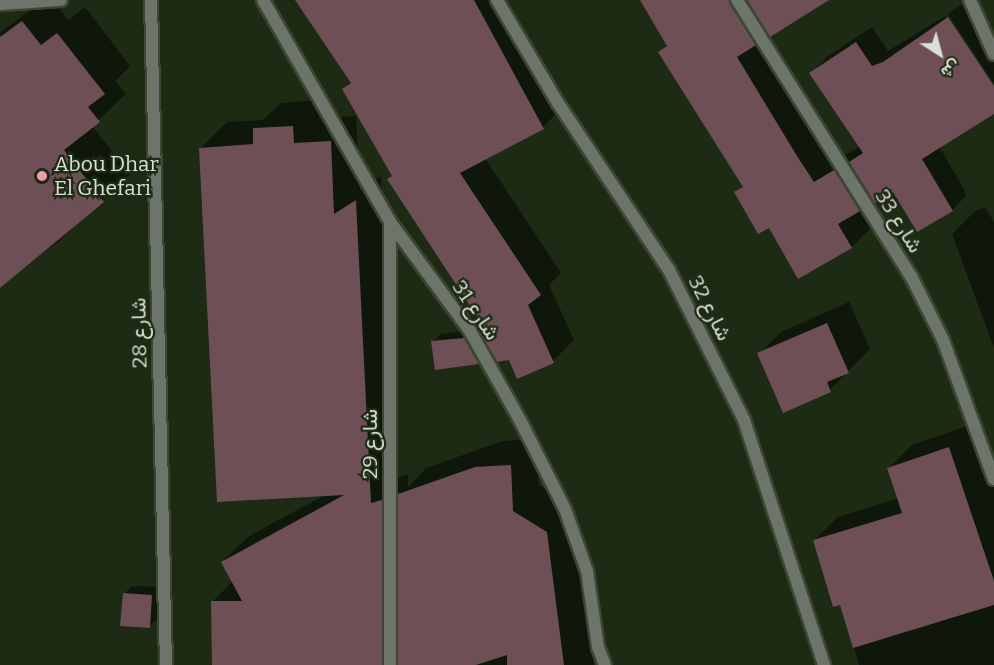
<!DOCTYPE html>
<meta charset="utf-8">
<style>
body{margin:0}
#map{position:relative;width:994px;height:665px;overflow:hidden;background:#1d2a14;font-family:Bitter,Vazirmatn,serif}
div>[style]{position:absolute}
[style*='--x']{left:calc(var(--x)*1px);top:calc(var(--y)*1px);width:calc(var(--w)*1px);rotate:calc(var(--a)*1deg)}
.shadow>*{inset:0;background:#0007}
.building>*{inset:0;background:#6e4f56}
.roads{filter:drop-shadow(2px 0 #3b4733) drop-shadow(-2px 0 #3b4733) drop-shadow(0 2px #3b4733) drop-shadow(0 -2px #3b4733)}
.street>*{height:12px;margin:-6px;padding:0 6px;transform-origin:6px;border-radius:6px;background:#6d7469}
.dots>*{width:16px;height:16px;translate:-50% -50%;box-sizing:border-box;border:3px solid #1d2a14;border-radius:50%}
span{translate:-50% -50%;white-space:nowrap;text-align:center;line-height:1.15;-webkit-text-stroke:4.5px #1d2a14;paint-order:stroke}
.poi-label{font-size:21px;color:#d8e1d3}
.left{translate:0 -50%;text-align:left}
.street-label{font-size:21px;color:#d8e1d3}
.north{position:absolute;left:910px;top:24px;width:60px;height:60px;-webkit-text-stroke:4px #1d2a14;paint-order:stroke;rotate:144deg;font-size:16px;font-weight:700;line-height:24px;text-align:center;color:#d8e1d3}
.north::after{content:'';display:block;margin:auto;width:21px;height:27px;background:#d8e1d3;clip-path:polygon(50% 0,100% 100%,50% 72%,0 100%)}
</style>
<div id="map">
<div class="shadow">
<i style="clip-path:polygon(43px 0,53px 0,68px 20px,85px 7px,130px 66px,115px 81px,126px 94px,92px 126px,130px 174px,59px 241px,6px 281px,0 274px,0 33px)"></i>
<i style="clip-path:polygon(296px 0,504px 0,564px 106px,543px 127px,485px 158px,561px 273px,549px 285px,574px 340px,553px 361px,510px 358px,484px 336px,489px 331px,343px 89px,352px 81px)"></i>
<i style="clip-path:polygon(641px 0,826px 0,763px 36px,838px 159px,861px 146px,811px 73px,827px 57px,872px 27px,888px 51px,945px 16px,994px 89px,994px 112px,939px 146px,967px 195px,952px 210px,894px 190px,873px 197px,865px 205px,875px 223px,852px 247px,769px 226px,736px 193px,744px 185px,660px 52px,668px 44px)"></i>
<i style="clip-path:polygon(964px 3px,994px 48px,994px 84px,948px 14px)"></i>
<i style="clip-path:polygon(319px 100px,319px 118px,356px 116px,360px 190px,381px 176px,397px 478px,408px 474px,408px 487px,426px 468px,503px 441px,536px 439px,539px 485px,573px 506px,594px 665px,213px 665px,212px 602px,233px 581px,222px 562px,249px 536px,325px 495px,201px 148px,227px 122px,263px 120px,281px 103px)"></i>
<i style="clip-path:polygon(985px 207px,994px 222px,994px 348px,952px 234px,974px 212px)"></i>
<i style="clip-path:polygon(849px 302px,870px 349px,830px 390px,759px 354px,781px 332px)"></i>
<i style="clip-path:polygon(472px 330px,486px 355px,478px 362px,436px 368px,433px 342px,441px 334px)"></i>
<i style="clip-path:polygon(973px 424px,994px 467px,994px 665px,859px 665px,841px 603px,814px 540px,838px 517px,899px 498px,889px 468px,912px 445px)"></i>
<i style="clip-path:polygon(132px 586px,159px 587px,157px 619px,149px 627px,124px 594px)"></i>
</div>
<div class="building">
<i style="clip-path:polygon(295px 0,474px 0,544px 129px,460px 173px,541px 295px,528px 305px,554px 363px,517px 379px,509px 360px,497px 362px,482px 336px,489px 335px,387px 179px,392px 176px,342px 89px,351px 83px)"></i>
<i style="clip-path:polygon(640px 0,729px 0,756px 45px,737px 57px,797px 156px,814px 182px,834px 170px,860px 211px,838px 224px,852px 248px,798px 279px,769px 228px,758px 234px,734px 192px,743px 187px,658px 52px,667px 46px)"></i>
<i style="clip-path:polygon(747px 0,829px 0,770px 37px)"></i>
<i style="clip-path:polygon(948px 17px,994px 86px,994px 114px,922px 159px,953px 211px,917px 232px,893px 192px,875px 203px,849px 162px,863px 153px,809px 73px,856px 42px,872px 66px,883px 62px)"></i>
<i style="clip-path:polygon(22px 21px,41px 45px,57px 33px,105px 94px,88px 107px,100px 122px,64px 150px,104px 202px,0 288px,0 37px)"></i>
<i style="clip-path:polygon(293px 126px,294px 143px,331px 141px,334px 214px,356px 200px,371px 503px,382px 500px,382px 665px,212px 665px,211px 601px,242px 601px,221px 562px,344px 495px,217px 502px,199px 148px,253px 144px,253px 128px)"></i>
<i style="clip-path:polygon(827px 323px,849px 373px,827px 382px,831px 392px,783px 413px,757px 353px)"></i>
<i style="clip-path:polygon(464px 338px,479px 364px,435px 370px,431px 341px)"></i>
<i style="clip-path:polygon(949px 447px,994px 581px,994px 605px,853px 648px,840px 605px,833px 607px,813px 540px,902px 513px,887px 468px)"></i>
<i style="clip-path:polygon(511px 465px,513px 511px,547px 532px,564px 665px,507px 665px,507px 655px,476px 665px,398px 665px,398px 494px,475px 467px)"></i>
<i style="clip-path:polygon(123px 593px,152px 595px,150px 628px,120px 626px)"></i>
</div>
<div class="roads">
<div class="street">
<i style="--x:151;--y:0;--w:665;--a:88.71"></i>
<i style="--x:263;--y:0;--w:256;--a:60.2"></i>
<i style="--x:390;--y:222;--w:135;--a:53.7"></i>
<i style="--x:470;--y:331;--w:104;--a:60.7"></i>
<i style="--x:521;--y:422;--w:97;--a:63.2"></i>
<i style="--x:565;--y:509;--w:66;--a:70.5"></i>
<i style="--x:587;--y:571;--w:77;--a:81.8"></i>
<i style="--x:598;--y:647;--w:19;--a:69"></i>
<i style="--x:497;--y:0;--w:120;--a:59.4"></i>
<i style="--x:558;--y:103;--w:201;--a:56.4"></i>
<i style="--x:669;--y:270;--w:168;--a:63.4"></i>
<i style="--x:744;--y:420;--w:258;--a:71.9"></i>
<i style="--x:737;--y:0;--w:326;--a:57.8"></i>
<i style="--x:911;--y:276;--w:72;--a:63.4"></i>
<i style="--x:943;--y:340;--w:148;--a:69.9"></i>
<i style="--x:970;--y:0;--w:59;--a:66"></i>
<i style="--x:0;--y:4;--w:61;--a:-3.8"></i>
<i style="--x:390;--y:222;--w:443;--a:90"></i>
</div>
</div>
<div class="dots">
<i style="left:42px;top:176px;background:#f29aaf"></i>
</div>
<div class="poi-label">
<span class="left" style="left:54px;top:176px">Abou Dhar<br>El Ghefari</span>
</div>
<div class="street-label">
<span style="left:899px;top:221px;rotate:58deg">شارع 33</span>
<span style="left:710px;top:308px;rotate:63deg">شارع 32</span>
<span style="left:476px;top:310px;rotate:56deg">شارع 31</span>
<span style="left:139px;top:333px;rotate:-91deg">شارع 28</span>
<span style="left:370px;top:444px;rotate:-90deg">شارع 29</span>
</div>
<div class="north">ش</div>
</div>
